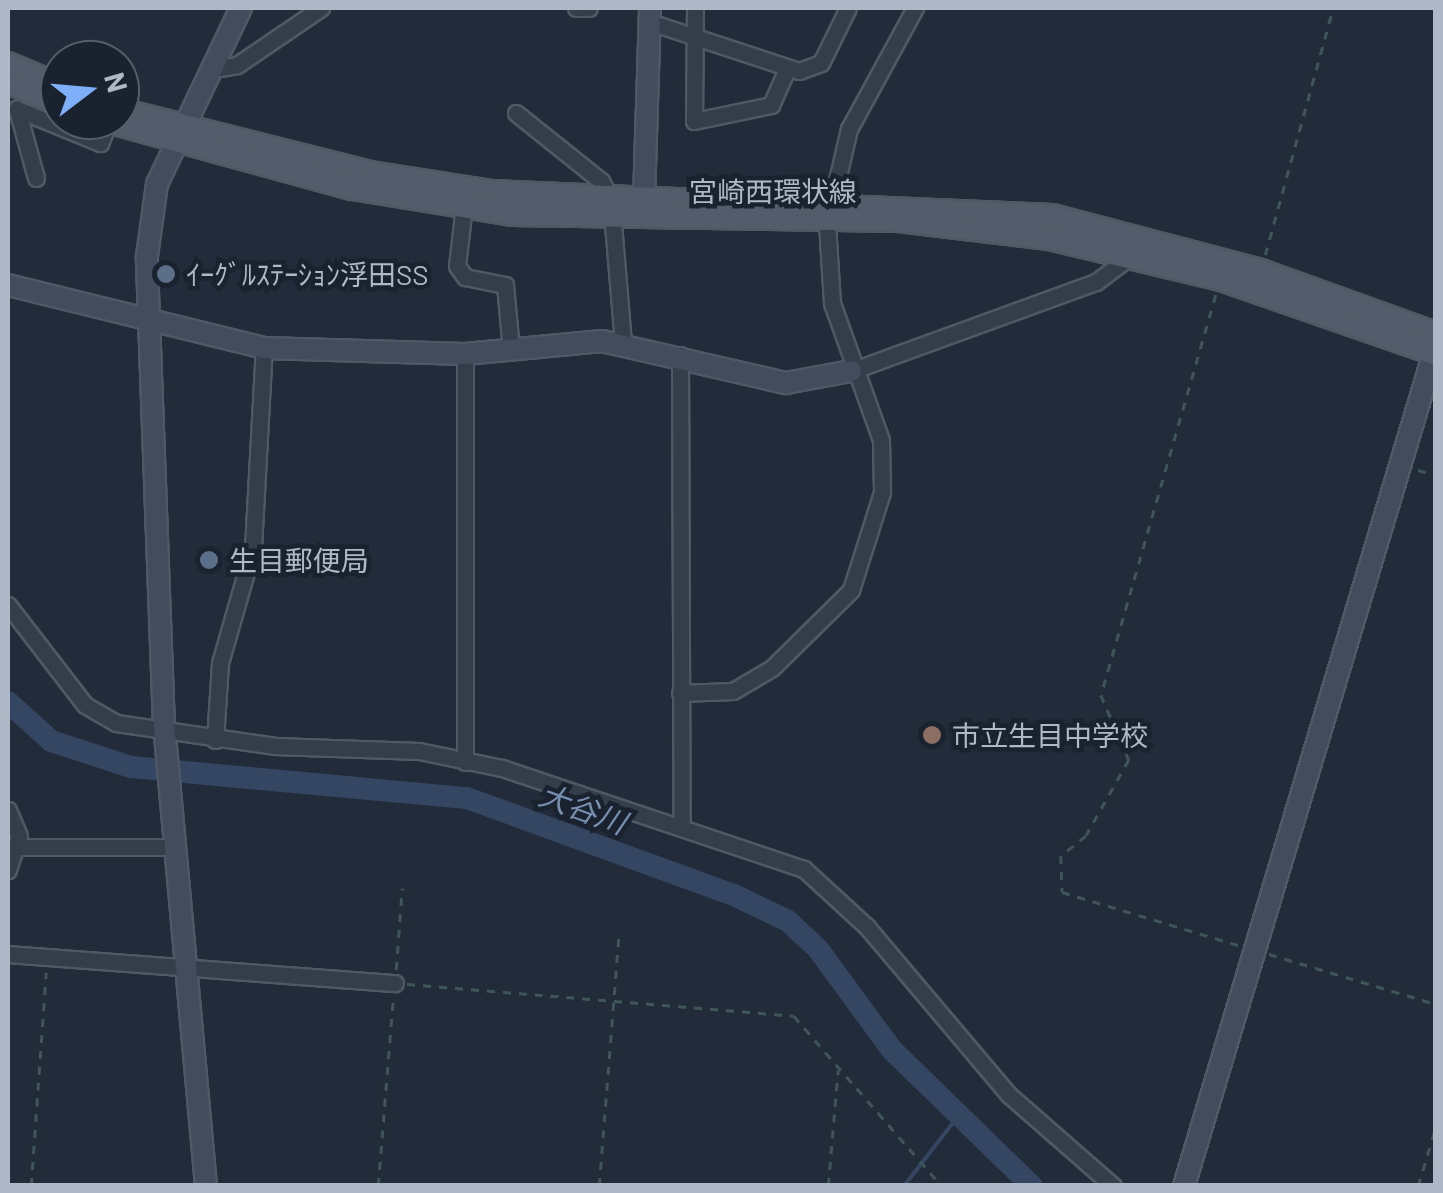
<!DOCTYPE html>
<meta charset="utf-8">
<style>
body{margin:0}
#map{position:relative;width:1443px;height:1193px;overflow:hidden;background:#212b3a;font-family:Barlow,"Noto Sans JP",sans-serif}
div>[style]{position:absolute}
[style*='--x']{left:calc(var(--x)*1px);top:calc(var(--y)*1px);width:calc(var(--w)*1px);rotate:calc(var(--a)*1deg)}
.stream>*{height:4px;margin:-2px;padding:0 2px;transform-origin:2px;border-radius:2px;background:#344661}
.river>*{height:22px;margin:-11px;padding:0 11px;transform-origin:11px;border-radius:11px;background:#344661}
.path>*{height:2.5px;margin-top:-1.25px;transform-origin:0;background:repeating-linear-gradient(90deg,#405558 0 8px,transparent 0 16px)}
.roads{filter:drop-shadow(2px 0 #4f5865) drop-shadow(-2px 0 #4f5865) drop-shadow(0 2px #4f5865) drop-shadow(0 -2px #4f5865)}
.street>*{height:15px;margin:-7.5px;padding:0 7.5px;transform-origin:7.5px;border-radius:7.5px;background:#343d4a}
.secondary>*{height:20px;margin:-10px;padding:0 10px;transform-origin:10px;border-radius:10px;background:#424c5d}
.primary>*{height:22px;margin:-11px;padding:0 11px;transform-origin:11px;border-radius:11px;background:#525c6a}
.dots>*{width:28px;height:28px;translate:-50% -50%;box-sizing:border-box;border:5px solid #1a222f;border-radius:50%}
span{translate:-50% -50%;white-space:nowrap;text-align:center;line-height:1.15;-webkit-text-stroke:9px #1a222f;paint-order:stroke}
.street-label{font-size:28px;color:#afb8c6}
.poi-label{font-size:28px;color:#afb8c6}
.left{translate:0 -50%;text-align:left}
.water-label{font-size:30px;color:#768eaf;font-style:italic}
.frame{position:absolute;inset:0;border:10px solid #afb8c6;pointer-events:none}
.north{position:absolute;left:40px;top:40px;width:100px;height:100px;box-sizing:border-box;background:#1a222f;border:2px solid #565e6b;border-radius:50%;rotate:74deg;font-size:28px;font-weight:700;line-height:40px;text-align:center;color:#afb8c6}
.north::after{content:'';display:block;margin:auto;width:35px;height:45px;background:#80affa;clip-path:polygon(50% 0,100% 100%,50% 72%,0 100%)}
</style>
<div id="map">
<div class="stream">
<i style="--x:904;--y:1186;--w:85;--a:-52.2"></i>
</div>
<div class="river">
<i style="--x:8;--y:702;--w:58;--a:42.2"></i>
<i style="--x:51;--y:741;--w:84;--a:18"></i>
<i style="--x:131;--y:767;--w:337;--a:5.3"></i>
<i style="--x:467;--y:798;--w:284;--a:20"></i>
<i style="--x:734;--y:895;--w:60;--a:25.7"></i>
<i style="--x:788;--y:921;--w:41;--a:43"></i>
<i style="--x:818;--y:949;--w:125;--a:53.8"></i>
<i style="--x:892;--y:1050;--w:195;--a:44.2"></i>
</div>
<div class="path">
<i style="--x:1265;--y:255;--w:256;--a:-74.6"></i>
<i style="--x:1216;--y:295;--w:416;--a:106"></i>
<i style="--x:1101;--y:695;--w:71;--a:66.7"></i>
<i style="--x:1129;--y:760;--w:87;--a:119.5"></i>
<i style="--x:1086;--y:836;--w:32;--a:141"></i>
<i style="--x:1061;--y:856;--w:36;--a:88"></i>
<i style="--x:1062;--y:892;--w:184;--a:16.8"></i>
<i style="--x:1418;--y:470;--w:19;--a:16"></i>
<i style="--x:1269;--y:954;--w:174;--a:16.7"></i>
<i style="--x:396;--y:970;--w:82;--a:-85.8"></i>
<i style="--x:407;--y:984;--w:388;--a:4.7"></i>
<i style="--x:794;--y:1016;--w:225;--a:49"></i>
<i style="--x:31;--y:1186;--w:214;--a:-86"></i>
<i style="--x:378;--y:1186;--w:189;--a:-85.4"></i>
<i style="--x:599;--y:1186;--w:256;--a:-85.5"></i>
<i style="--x:828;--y:1186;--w:116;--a:-85.1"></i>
<i style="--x:1418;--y:1186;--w:63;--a:-73.3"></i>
</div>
<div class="roads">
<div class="street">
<i style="--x:576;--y:8;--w:13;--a:0"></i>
<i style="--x:695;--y:8;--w:113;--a:90.5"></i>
<i style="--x:694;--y:121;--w:79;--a:-11.7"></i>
<i style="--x:771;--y:105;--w:39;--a:-66"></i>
<i style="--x:650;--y:22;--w:157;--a:18.2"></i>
<i style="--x:799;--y:71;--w:23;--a:-20"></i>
<i style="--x:821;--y:63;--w:61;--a:-63.9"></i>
<i style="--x:213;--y:69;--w:24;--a:-9"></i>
<i style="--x:237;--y:65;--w:102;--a:-34.2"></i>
<i style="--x:516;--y:113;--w:109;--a:38.7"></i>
<i style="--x:601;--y:181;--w:21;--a:62"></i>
<i style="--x:611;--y:200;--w:144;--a:85.2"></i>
<i style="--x:36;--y:178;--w:72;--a:-105.4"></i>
<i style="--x:17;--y:109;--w:90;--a:22.3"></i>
<i style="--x:100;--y:143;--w:23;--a:-67"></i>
<i style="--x:464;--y:206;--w:60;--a:96.7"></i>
<i style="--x:457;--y:266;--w:14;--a:54"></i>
<i style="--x:465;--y:277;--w:41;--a:11.3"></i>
<i style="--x:505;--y:285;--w:65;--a:84.7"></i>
<i style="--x:465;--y:354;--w:408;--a:90"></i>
<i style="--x:680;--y:355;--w:470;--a:89.8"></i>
<i style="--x:851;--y:371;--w:261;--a:-20"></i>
<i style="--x:1096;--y:282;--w:45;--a:-36.9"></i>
<i style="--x:8;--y:605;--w:126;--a:52.4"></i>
<i style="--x:85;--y:705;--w:36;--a:30"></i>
<i style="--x:116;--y:723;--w:161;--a:8.2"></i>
<i style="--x:275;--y:746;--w:144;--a:2"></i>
<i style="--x:419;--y:751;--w:85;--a:11.6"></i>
<i style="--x:502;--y:768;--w:318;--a:18.5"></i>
<i style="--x:804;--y:869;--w:86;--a:42.6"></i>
<i style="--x:867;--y:927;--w:219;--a:49.8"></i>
<i style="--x:1008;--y:1094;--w:140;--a:41.2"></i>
<i style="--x:680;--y:693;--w:53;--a:-2.2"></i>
<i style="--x:733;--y:691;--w:45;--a:-30.5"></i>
<i style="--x:772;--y:668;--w:111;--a:-44.6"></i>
<i style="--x:851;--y:590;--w:103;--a:-72.4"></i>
<i style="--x:882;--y:492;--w:52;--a:-91.1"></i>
<i style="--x:881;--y:440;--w:145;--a:-109.7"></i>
<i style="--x:832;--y:303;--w:79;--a:-93.6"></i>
<i style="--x:827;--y:224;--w:98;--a:-77"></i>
<i style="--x:849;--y:129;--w:138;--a:-61.4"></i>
<i style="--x:215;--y:740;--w:77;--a:-86.3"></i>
<i style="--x:220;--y:663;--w:120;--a:-74"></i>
<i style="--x:253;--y:548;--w:200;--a:-86.9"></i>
<i style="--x:8;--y:810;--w:28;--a:67"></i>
<i style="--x:19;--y:836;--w:36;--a:108"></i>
<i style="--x:18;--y:847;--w:155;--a:0"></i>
<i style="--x:8;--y:954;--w:388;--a:4.3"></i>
</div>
<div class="secondary">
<i style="--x:644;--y:200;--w:192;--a:-88.2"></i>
<i style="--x:8;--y:285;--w:264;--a:13.8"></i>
<i style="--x:264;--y:348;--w:201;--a:1.7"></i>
<i style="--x:465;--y:354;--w:138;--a:-5.4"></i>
<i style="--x:602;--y:341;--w:189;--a:12.9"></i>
<i style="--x:786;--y:383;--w:66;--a:-10.5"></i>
<i style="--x:206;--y:1186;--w:460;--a:-95.2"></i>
<i style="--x:164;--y:728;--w:472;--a:-92.1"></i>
<i style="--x:147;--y:256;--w:73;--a:-82.1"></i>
<i style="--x:157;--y:184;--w:195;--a:-64.5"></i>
<i style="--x:1184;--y:1186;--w:877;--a:-73.3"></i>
</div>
<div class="primary">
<i style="--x:8;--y:64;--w:56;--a:22.9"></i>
<i style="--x:8;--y:82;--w:56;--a:22"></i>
<i style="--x:120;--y:110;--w:259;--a:14.1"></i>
<i style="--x:371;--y:173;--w:121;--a:9"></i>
<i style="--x:491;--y:192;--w:562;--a:2.45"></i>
<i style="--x:1052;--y:216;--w:216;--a:14.7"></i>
<i style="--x:1261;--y:271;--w:186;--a:19.8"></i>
<i style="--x:103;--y:120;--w:258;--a:15.3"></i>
<i style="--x:352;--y:188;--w:162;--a:9.2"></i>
<i style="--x:512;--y:214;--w:386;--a:0.9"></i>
<i style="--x:898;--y:220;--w:152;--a:6.8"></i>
<i style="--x:1049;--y:238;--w:177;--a:13.4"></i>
<i style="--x:1221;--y:279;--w:228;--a:19.2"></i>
</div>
</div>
<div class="dots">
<i style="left:166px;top:274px;background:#5c6f8a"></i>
<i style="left:209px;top:560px;background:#5c6f8a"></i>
<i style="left:932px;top:735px;background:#8d6e63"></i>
</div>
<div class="street-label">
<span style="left:773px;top:191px">宮崎西環状線</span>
</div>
<div class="poi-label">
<span class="left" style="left:186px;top:274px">ｲｰｸﾞﾙｽﾃｰｼｮﾝ浮田SS</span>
<span class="left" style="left:229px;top:560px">生目郵便局</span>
<span class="left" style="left:952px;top:735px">市立生目中学校</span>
</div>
<div class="water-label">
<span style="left:583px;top:808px;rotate:20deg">大谷川</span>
</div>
<div class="frame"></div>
<div class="north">N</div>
</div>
